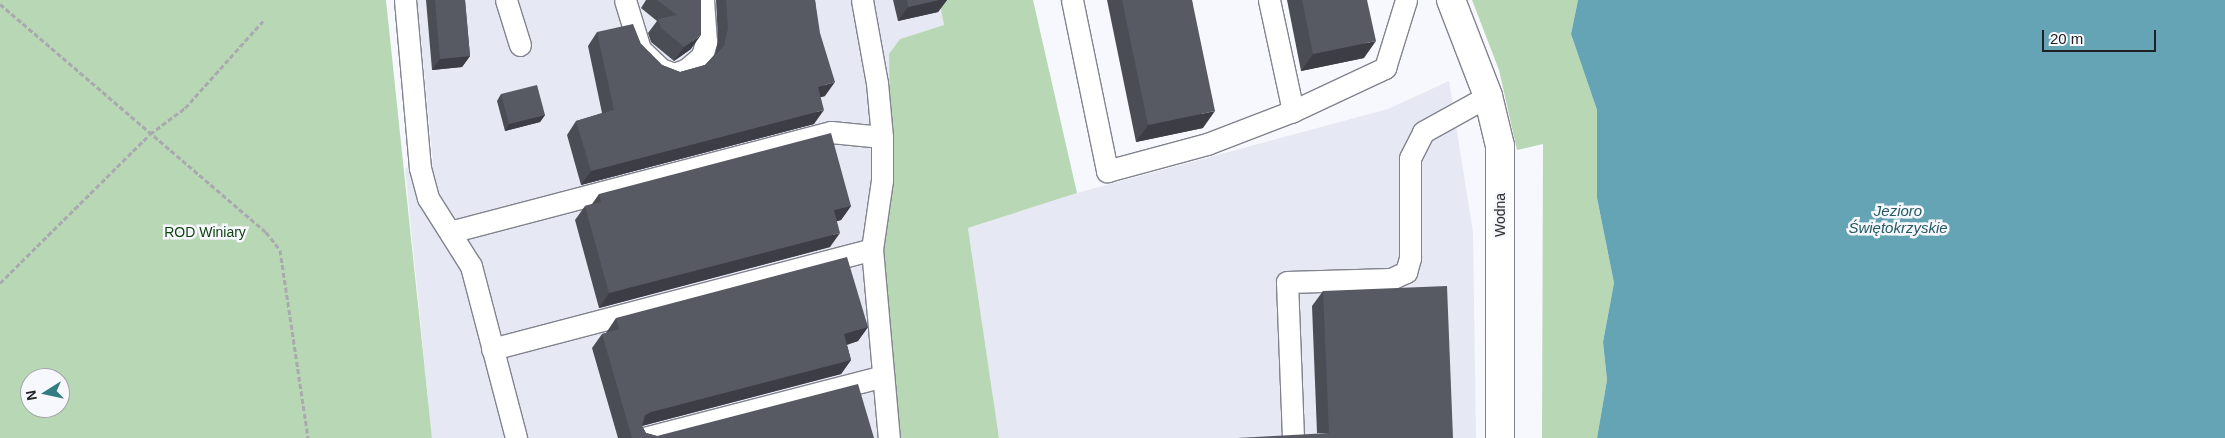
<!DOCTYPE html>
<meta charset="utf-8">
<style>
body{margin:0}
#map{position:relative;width:2225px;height:438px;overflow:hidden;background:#f7f8fd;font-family:Arial,sans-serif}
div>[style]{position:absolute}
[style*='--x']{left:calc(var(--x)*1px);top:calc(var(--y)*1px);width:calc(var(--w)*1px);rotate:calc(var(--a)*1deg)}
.built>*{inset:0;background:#e6e9f3}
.green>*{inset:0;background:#b8d7b5}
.water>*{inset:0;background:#64a4b4}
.path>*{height:3px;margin-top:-1.5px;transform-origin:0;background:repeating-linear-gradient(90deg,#a9aaaf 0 5px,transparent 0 7.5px)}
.roads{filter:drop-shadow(1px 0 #81838e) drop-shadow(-1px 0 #81838e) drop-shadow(0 1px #81838e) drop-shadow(0 -1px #81838e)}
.lane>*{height:21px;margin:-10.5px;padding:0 10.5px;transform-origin:10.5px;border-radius:10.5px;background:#fff}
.street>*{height:28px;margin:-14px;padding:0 14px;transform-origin:14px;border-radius:14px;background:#fff}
.wall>*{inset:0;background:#4b4d55}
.shaded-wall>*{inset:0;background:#3d3e45}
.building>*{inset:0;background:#575963}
span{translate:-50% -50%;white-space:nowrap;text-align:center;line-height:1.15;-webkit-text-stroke:5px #f7f8fd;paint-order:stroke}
.street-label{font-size:14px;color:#202125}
.park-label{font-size:14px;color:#10440e}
.water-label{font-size:15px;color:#245a66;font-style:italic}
.north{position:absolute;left:20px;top:368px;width:50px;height:50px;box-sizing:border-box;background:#f7f8fd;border:1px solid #a1a2a7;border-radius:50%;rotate:260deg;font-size:14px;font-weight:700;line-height:20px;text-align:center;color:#202125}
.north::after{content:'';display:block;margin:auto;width:18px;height:22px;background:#337c82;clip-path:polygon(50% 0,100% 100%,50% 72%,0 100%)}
.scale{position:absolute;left:2042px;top:30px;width:114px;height:22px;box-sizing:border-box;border:2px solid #202125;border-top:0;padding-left:6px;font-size:15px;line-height:18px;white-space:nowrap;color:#202125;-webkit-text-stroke:4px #f7f8fd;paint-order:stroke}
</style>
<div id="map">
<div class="built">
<i style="clip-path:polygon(417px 0,939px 0,944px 25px,900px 39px,898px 438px,432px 438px,405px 168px,433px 163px)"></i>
<i style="clip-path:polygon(1449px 81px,1473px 232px,1476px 438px,999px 438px,968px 228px,1077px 193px,1388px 109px)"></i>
</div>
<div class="green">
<i style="clip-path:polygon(evenodd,0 0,386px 0,432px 438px,0 438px,0 0,30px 378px,60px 378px,60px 408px,30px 408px,30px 378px)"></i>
<i style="clip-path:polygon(939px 0,1033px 0,1077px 193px,968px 228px,999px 438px,898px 438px,884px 251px,891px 176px,889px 54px,900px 39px,944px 25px)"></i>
<i style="clip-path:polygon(1472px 0,1578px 0,1571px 34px,1597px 110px,1597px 198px,1614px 283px,1603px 342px,1607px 380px,1597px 438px,1542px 438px,1543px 144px,1517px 150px,1499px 70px)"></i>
</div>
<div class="water">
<i style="clip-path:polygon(1578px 0,2225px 0,2225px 438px,1597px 438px,1607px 380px,1603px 342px,1614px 283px,1597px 198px,1597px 110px,1571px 34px)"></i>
</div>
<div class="path">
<i style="--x:0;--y:4;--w:350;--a:40.6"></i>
<i style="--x:266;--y:232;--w:23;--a:52"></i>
<i style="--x:280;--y:250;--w:190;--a:81.5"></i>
<i style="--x:0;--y:283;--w:211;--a:-44.8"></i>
<i style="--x:150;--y:134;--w:44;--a:-36.6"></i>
<i style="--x:185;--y:108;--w:117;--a:-48.1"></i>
</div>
<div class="roads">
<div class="lane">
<i style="--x:405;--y:0;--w:169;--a:84.9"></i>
<i style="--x:420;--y:168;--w:31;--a:75"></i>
<i style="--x:428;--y:198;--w:80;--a:57.7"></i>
<i style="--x:471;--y:266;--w:178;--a:75.3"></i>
<i style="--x:506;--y:0;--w:47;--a:72.7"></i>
<i style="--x:625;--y:0;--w:51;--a:73"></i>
<i style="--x:640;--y:49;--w:29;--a:44"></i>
<i style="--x:661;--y:69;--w:14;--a:21"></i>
<i style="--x:674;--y:74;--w:14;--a:-21"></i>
<i style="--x:687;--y:69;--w:20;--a:-41"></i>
<i style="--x:702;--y:56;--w:15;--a:-74"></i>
<i style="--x:706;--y:42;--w:42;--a:-94.1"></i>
<i style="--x:862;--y:0;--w:84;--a:79.8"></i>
<i style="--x:877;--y:83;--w:54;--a:84.7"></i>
<i style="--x:882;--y:137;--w:43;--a:90"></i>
<i style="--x:882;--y:180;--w:70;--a:98.2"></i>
<i style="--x:872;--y:249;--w:190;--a:84.9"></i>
<i style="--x:1072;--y:0;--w:175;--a:78.4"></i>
<i style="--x:1107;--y:171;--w:104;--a:-15.1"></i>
<i style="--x:1207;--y:144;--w:92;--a:-21"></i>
<i style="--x:1293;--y:111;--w:102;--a:-25.1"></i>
<i style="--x:1385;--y:68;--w:71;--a:-72.8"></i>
<i style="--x:1269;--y:0;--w:114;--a:77.8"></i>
<i style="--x:450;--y:232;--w:394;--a:-14.7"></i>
<i style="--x:831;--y:132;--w:51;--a:5.6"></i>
<i style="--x:492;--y:349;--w:393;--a:-14.7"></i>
<i style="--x:644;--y:438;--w:247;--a:-14.5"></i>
<i style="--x:1293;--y:438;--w:156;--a:-92.2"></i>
<i style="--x:1287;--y:282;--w:104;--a:-1.7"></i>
<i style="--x:1391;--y:279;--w:17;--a:-25"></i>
<i style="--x:1406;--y:272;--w:15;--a:-74"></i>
<i style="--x:1410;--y:258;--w:100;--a:-90"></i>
<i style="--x:1410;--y:158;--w:29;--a:-63"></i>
<i style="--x:1423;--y:132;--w:74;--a:-29"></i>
</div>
<div class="street">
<i style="--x:1451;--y:0;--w:103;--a:68.9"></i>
<i style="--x:1488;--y:96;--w:51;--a:76.5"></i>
<i style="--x:1500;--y:146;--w:292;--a:90"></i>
</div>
</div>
<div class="wall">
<i style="clip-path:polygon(426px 0,465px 0,470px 56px,462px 67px,432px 70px)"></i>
<i style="clip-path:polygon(646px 0,701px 0,691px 49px,674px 61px,651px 42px,648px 33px,657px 21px,641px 8px)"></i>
<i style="clip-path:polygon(716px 0,815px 0,825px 96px,820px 97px,814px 124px,581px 185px,567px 135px,576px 121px,602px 113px,588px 46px,597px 32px,641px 44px,662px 65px,680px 72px,705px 65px,715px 54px,718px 41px)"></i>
<i style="clip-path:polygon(893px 0,947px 0,938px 12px,898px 21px)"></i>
<i style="clip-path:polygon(1107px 0,1192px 0,1203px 128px,1136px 142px)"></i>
<i style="clip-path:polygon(1287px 0,1367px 0,1364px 58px,1301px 71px)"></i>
<i style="clip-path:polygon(501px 94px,545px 115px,540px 122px,505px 131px,497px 101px)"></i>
<i style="clip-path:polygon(599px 194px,851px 206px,841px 220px,837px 221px,830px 247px,599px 308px,575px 220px,585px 206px,592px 204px)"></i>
<i style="clip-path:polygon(1323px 291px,1453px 438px,1317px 433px,1312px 306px)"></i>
<i style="clip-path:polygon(616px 318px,868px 327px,858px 341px,847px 345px,851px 360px,841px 374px,642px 426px,646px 433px,657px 436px,874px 438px,618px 438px,592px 348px,602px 334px,606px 333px)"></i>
</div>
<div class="shaded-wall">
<i style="clip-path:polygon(939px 0,947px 0,938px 12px,898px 21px,908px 7px)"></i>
<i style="clip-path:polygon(701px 35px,691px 49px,674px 61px,684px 47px)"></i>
<i style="clip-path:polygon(1376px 41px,1364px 58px,1301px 71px,1313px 54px)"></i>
<i style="clip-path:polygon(470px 56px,462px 67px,432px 70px,440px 59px)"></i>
<i style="clip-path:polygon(835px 82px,825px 96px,808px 101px,818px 87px)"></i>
<i style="clip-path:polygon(824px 110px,814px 124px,581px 185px,591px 171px)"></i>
<i style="clip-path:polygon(1215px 111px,1203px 128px,1136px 142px,1148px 125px)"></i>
<i style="clip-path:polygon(545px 115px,540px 122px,505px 131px,509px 124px)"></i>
<i style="clip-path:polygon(851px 206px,841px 220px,824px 225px,834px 210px)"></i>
<i style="clip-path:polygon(840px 233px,830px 247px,599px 308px,609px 293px)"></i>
<i style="clip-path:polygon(868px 327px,858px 341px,834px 348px,844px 334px)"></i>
<i style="clip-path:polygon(851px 360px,841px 374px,641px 426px,645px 415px,651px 412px)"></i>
</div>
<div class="building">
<i style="clip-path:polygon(435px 0,465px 0,470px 56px,440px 59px)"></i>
<i style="clip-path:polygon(657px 0,701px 0,701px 35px,684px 47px,661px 28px,658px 19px,677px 15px)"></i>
<i style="clip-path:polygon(726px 0,815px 0,820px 33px,835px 82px,818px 87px,824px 110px,591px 171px,576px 121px,614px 110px,597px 32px,633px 24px,641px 44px,662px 65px,680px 72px,705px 65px,724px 46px,728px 28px)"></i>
<i style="clip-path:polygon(907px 0,939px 0,908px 7px)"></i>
<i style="clip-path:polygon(1122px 0,1192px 0,1215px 111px,1148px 125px)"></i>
<i style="clip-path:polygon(1302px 0,1367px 0,1376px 41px,1313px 54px)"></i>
<i style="clip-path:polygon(537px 85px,545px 115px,509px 124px,501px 94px)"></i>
<i style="clip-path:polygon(831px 133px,851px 206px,834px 210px,840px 233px,609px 293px,585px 206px,601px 202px,599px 194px)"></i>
<i style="clip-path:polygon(847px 257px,868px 327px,844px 334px,851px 360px,651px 412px,645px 415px,642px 426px,646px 433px,657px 436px,858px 384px,874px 438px,632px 438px,602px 334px,619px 329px,616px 318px)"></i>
<i style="clip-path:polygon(1447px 286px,1453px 438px,1237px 438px,1329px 433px,1323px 291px)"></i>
</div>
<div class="street-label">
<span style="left:1500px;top:215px;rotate:-90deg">Wodna</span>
</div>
<div class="park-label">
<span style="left:205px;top:232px">ROD Winiary</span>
</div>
<div class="water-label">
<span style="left:1898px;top:219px">Jezioro<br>Świętokrzyskie</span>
</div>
<div class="north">N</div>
<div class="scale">20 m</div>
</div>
